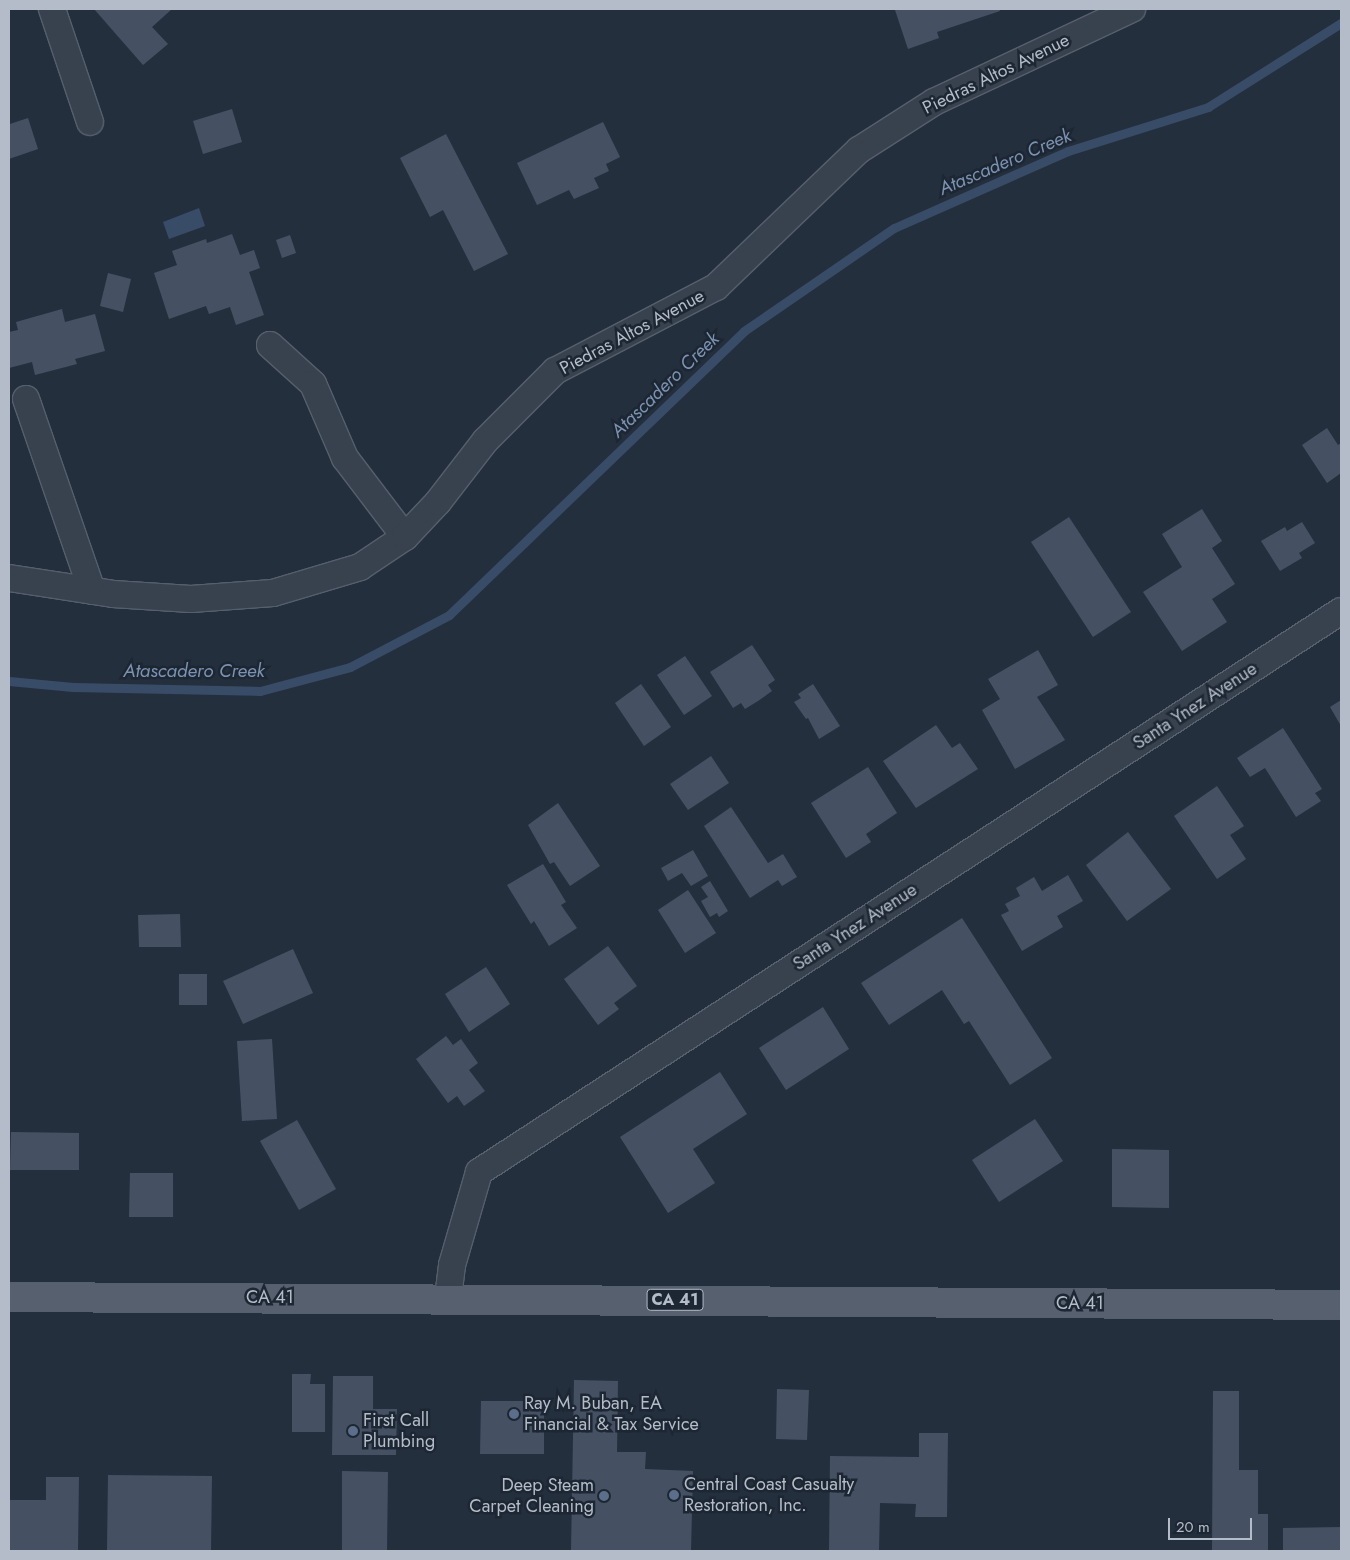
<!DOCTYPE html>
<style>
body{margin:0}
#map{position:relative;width:1350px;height:1560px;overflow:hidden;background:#242f3e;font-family:Jost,sans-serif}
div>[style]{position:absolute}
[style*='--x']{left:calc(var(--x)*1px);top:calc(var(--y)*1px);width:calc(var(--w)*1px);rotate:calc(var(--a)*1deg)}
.water>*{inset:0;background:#394c67}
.stream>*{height:9px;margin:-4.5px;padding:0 4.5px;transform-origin:4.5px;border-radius:4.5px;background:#394c67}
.building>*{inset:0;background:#455162}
.roads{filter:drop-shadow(1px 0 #565f6c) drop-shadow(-1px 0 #565f6c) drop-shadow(0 1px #565f6c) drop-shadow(0 -1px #565f6c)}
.minor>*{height:26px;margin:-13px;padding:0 13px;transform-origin:13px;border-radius:13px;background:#38414e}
.primary>*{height:28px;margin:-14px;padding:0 14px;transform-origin:14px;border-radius:14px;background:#56606e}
.dots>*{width:14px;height:14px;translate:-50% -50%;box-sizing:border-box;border:2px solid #1d2633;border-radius:50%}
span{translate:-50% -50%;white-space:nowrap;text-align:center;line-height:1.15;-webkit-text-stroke:5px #1d2633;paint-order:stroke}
.shield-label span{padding:1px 4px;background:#1d2633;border:1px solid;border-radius:4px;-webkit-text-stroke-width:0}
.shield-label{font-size:16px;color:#b4bcc9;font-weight:700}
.street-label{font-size:18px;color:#b4bcc9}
.poi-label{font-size:18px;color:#b4bcc9}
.left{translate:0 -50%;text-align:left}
.right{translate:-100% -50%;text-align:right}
.water-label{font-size:19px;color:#7c92b1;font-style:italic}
.frame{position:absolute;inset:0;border:10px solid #b4bcc9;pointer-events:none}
.scale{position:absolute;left:1168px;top:1518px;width:84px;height:22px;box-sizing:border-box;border:2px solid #b4bcc9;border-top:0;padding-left:6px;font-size:15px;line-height:18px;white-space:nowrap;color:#b4bcc9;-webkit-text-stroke:4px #1d2633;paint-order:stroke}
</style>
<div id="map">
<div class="water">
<i style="clip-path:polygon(199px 208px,205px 226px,169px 239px,163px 222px)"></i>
</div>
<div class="stream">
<i style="--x:9;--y:681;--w:64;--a:5.4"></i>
<i style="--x:73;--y:687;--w:187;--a:1.2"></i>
<i style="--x:260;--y:691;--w:93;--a:-14.9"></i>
<i style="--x:350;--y:667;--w:112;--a:-27.7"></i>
<i style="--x:449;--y:615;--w:409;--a:-43.9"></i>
<i style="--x:744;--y:331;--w:182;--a:-34.5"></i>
<i style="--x:894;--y:228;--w:190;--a:-23.9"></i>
<i style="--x:1068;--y:151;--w:147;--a:-17.4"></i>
<i style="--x:1208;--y:107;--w:157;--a:-32.3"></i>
</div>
<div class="building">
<i style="clip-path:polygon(94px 9px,172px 9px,152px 27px,168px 44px,143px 65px)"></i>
<i style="clip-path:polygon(897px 9px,999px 9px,1000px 11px,937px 32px,939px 38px,908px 49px,895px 10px)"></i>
<i style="clip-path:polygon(232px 109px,242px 142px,203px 154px,193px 121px)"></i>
<i style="clip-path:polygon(28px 118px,38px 149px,9px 159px,9px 120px,10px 124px)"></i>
<i style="clip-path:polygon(603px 122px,620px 157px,606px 164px,609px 171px,594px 178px,599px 188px,574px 199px,569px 190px,537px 205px,517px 163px)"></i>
<i style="clip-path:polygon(446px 134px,508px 254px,474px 271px,443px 210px,430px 217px,400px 158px)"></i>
<i style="clip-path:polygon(232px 234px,240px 255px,254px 250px,260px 268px,249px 272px,264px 315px,236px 325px,230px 307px,209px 314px,206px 306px,169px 319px,154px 273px,177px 265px,172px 251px,206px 239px,207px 243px)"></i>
<i style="clip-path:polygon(290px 235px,296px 253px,282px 258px,276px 240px)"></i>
<i style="clip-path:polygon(108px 273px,131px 279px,123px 312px,100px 306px)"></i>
<i style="clip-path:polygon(62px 309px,65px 322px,95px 314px,105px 351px,75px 359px,77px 364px,35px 375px,32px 362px,9px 368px,9px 332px,18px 330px,16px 322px)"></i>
<i style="clip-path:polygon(1327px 428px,1338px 445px,1341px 443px,1341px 473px,1327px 483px,1302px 445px)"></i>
<i style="clip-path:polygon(1202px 509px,1222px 541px,1212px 548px,1235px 584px,1212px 599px,1227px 622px,1182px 651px,1143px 592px,1182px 567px,1162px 534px)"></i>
<i style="clip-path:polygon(1069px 517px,1131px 612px,1093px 637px,1031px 542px)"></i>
<i style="clip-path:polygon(1302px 522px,1315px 543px,1299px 553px,1302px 558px,1280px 571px,1261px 541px,1285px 527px,1287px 531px)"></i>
<i style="clip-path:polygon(752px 645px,775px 680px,768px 685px,772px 691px,758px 701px,745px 709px,741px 703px,733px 708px,710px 672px)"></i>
<i style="clip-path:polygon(1038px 650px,1058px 685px,1037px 697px,1065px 740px,1015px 769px,982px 710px,1000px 699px,988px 679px)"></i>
<i style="clip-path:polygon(685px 656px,712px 696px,684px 715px,657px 675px)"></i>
<i style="clip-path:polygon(641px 684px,671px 727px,644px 746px,615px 703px)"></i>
<i style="clip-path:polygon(813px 684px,840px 726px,819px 739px,808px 718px,806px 719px,794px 702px,801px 698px,798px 694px)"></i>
<i style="clip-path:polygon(1341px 700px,1341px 726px,1330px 707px)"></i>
<i style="clip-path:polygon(936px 725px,952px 748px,960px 743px,978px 769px,916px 808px,883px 761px)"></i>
<i style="clip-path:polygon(1283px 728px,1322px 789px,1315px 793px,1321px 801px,1296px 817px,1265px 768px,1250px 777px,1237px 758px)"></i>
<i style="clip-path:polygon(711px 756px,729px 783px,688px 810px,670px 784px)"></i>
<i style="clip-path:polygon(868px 767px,897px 813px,866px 834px,871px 842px,846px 858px,811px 803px)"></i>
<i style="clip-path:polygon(1217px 786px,1244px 826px,1230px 835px,1246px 859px,1217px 879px,1174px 816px)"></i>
<i style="clip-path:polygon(558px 803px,600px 866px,570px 886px,554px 862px,550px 864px,528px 825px)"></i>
<i style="clip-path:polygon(731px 807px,768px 863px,783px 854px,797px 877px,782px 886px,778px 880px,750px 898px,704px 826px)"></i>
<i style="clip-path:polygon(1128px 832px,1171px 889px,1127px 921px,1086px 865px)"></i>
<i style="clip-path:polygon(693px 850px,708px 876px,691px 886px,682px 873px,668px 881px,661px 868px)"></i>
<i style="clip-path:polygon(543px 864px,566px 902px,561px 905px,577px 928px,549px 946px,534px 921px,531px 924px,507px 885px)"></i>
<i style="clip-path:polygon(1068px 875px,1083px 901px,1057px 916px,1063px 927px,1022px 951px,1001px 915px,1009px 911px,1005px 904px,1020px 896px,1016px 888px,1034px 877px,1042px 891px)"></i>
<i style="clip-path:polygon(710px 881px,728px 911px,719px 917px,717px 913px,710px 917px,701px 901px,708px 897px,701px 887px)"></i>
<i style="clip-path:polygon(688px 890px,716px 933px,685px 953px,658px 910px)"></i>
<i style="clip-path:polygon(180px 914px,181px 947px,139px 947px,138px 915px)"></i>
<i style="clip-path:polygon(962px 918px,1052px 1058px,1010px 1085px,969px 1021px,964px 1024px,942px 990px,889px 1025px,861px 983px)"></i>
<i style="clip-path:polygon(608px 946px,637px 986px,614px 1003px,619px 1009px,598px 1025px,564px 979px)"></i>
<i style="clip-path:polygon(293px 949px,313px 993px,243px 1024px,223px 981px)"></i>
<i style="clip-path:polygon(486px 967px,510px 1004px,469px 1032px,445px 994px)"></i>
<i style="clip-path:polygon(179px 974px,207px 974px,207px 1005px,179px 1005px)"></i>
<i style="clip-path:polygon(823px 1007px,849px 1049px,786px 1090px,759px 1048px)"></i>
<i style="clip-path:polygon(446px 1036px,453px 1045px,461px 1039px,478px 1063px,469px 1070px,485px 1091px,464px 1106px,457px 1096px,448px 1103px,416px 1059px)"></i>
<i style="clip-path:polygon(272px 1039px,277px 1119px,242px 1121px,237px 1041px)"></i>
<i style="clip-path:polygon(720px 1072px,747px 1114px,693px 1149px,715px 1183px,668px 1213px,620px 1137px)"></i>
<i style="clip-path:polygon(1035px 1119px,1063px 1161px,999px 1202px,972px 1160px)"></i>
<i style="clip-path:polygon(297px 1120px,336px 1189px,299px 1210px,260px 1141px)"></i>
<i style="clip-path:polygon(11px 1132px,79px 1133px,79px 1170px,10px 1170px)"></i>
<i style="clip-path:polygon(1112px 1149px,1169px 1150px,1169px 1208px,1112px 1207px)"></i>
<i style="clip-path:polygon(130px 1173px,173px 1173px,173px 1217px,129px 1217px)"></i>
<i style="clip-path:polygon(292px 1374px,311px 1374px,310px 1384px,325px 1384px,325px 1432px,292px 1432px)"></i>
<i style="clip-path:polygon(333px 1376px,373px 1376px,373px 1409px,397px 1409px,396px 1455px,332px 1455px)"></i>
<i style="clip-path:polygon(574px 1380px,618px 1381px,617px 1452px,646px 1452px,645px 1469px,693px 1471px,691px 1551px,571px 1551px)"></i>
<i style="clip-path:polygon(777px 1389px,809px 1390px,807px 1440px,776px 1439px)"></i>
<i style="clip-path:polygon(1213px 1391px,1239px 1391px,1239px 1470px,1258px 1470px,1258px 1514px,1268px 1514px,1268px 1551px,1212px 1551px)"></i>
<i style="clip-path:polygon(481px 1401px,544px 1401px,544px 1454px,480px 1454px)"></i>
<i style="clip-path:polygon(919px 1433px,948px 1433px,947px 1517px,915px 1517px,916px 1504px,880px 1503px,879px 1551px,829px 1551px,830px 1456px,919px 1457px)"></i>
<i style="clip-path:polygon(342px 1471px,388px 1472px,387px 1551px,342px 1551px)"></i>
<i style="clip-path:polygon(108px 1475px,212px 1476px,211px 1551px,107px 1551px)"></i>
<i style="clip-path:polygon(46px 1477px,79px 1477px,78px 1551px,9px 1551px,9px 1500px,46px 1500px)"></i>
<i style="clip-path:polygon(1341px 1527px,1341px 1551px,1283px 1551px,1283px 1528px)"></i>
</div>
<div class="roads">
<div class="minor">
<i style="--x:52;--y:9;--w:119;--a:71.4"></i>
<i style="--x:270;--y:345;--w:58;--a:42.2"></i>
<i style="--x:313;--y:384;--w:81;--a:66.6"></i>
<i style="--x:345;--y:458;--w:99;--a:52.8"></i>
<i style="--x:26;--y:399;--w:203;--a:71"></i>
<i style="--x:9;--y:578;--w:105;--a:8.7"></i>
<i style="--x:113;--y:594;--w:78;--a:3.7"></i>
<i style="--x:191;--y:599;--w:82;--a:-4.2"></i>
<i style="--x:273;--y:593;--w:91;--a:-16.6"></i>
<i style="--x:360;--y:567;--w:54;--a:-33.7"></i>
<i style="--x:405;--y:537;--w:48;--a:-46.7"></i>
<i style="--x:438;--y:502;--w:78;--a:-52.3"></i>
<i style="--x:486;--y:440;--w:98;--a:-45"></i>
<i style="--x:555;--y:371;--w:182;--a:-27.6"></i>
<i style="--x:716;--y:287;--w:198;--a:-43.8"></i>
<i style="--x:859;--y:150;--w:89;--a:-32.6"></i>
<i style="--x:934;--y:102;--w:219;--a:-25.2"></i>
<i style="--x:448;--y:1298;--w:33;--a:-83"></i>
<i style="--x:452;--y:1265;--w:97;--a:-73.8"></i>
<i style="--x:479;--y:1172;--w:1028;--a:-33.06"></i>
</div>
<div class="primary">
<i style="--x:9;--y:1297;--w:1332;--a:0.34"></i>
</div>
</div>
<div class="dots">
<i style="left:514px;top:1414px;background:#5c6f8a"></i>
<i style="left:353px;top:1431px;background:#5c6f8a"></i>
<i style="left:674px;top:1495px;background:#5c6f8a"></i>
<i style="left:604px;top:1496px;background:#5c6f8a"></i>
</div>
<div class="shield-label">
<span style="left:675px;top:1300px">CA 41</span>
</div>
<div class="street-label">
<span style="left:996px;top:74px;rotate:-26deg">Piedras Altos Avenue</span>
<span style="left:632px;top:332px;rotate:-28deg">Piedras Altos Avenue</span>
<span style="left:1195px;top:706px;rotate:-33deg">Santa Ynez Avenue</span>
<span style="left:855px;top:927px;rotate:-33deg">Santa Ynez Avenue</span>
<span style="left:270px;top:1297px">CA 41</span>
<span style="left:1080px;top:1303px">CA 41</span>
</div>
<div class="poi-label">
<span class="left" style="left:524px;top:1414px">Ray M. Buban, EA<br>Financial &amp; Tax Service</span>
<span class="left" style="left:363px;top:1431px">First Call<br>Plumbing</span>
<span class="left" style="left:684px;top:1495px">Central Coast Casualty<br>Restoration, Inc.</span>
<span class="right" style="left:594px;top:1496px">Deep Steam<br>Carpet Cleaning</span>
</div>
<div class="water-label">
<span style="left:1005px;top:162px;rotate:-23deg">Atascadero Creek</span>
<span style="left:665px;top:385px;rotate:-44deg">Atascadero Creek</span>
<span style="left:194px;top:671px">Atascadero Creek</span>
</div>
<div class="frame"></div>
<div class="scale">20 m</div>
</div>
